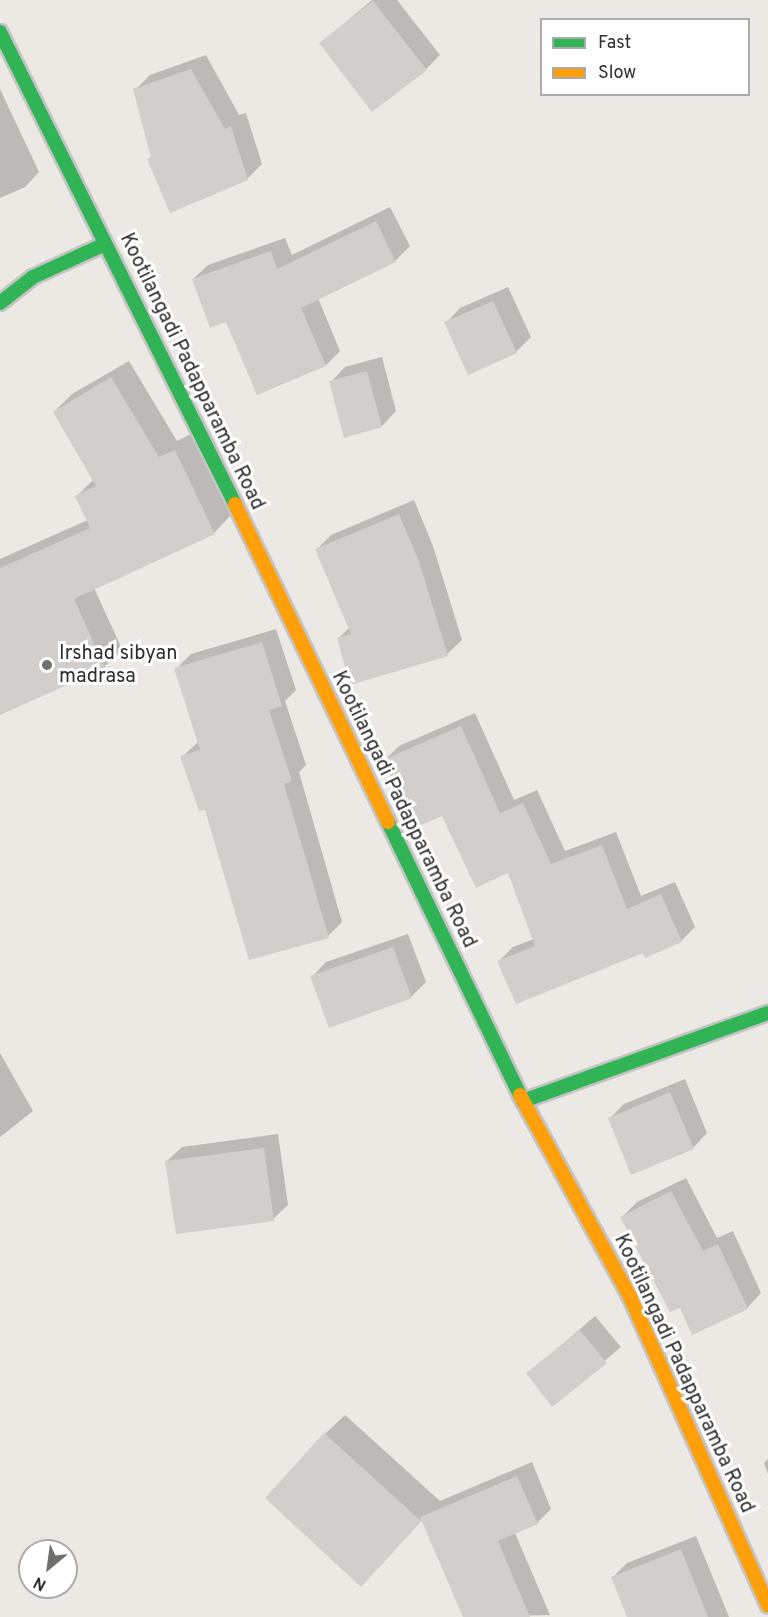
<!DOCTYPE html>
<style>
body{margin:0}
#map{position:relative;width:768px;height:1617px;overflow:hidden;background:#ece8e4;font-family:Overpass,sans-serif}
div>[style]{position:absolute}
[style*='--x']{left:calc(var(--x)*1px);top:calc(var(--y)*1px);width:calc(var(--w)*1px);rotate:calc(var(--a)*1deg)}
.shadow>*{inset:0;background:#0003}
.building>*{inset:0;background:#d1cecb}
.roads{filter:drop-shadow(2px 0 #c5c4c5) drop-shadow(-2px 0 #c5c4c5) drop-shadow(0 2px #c5c4c5) drop-shadow(0 -2px #c5c4c5)}
.fast>*{height:14px;margin:-7px;padding:0 7px;transform-origin:7px;border-radius:7px;background:#30b455}
.slow>*{height:14px;margin:-7px;padding:0 7px;transform-origin:7px;border-radius:7px;background:#ff9f0a}
.dots>*{width:16px;height:16px;translate:-50% -50%;box-sizing:border-box;border:3px solid #fff;border-radius:50%}
span{translate:-50% -50%;white-space:nowrap;text-align:center;line-height:1.15;-webkit-text-stroke:6px #fff;paint-order:stroke}
.street-label{font-size:20px;color:#2e2e2e}
.poi-label{font-size:20px;color:#2e2e2e}
.left{translate:0 -50%;text-align:left}
.legend{position:absolute;left:540px;top:18px;width:210px;height:78px;box-sizing:border-box;background:#fff;border:2px solid #ababab;margin:0;padding:8px 10px;list-style:none;font-size:18px;color:#2e2e2e}
.legend li{display:flex;align-items:center;gap:12px;height:30px}
.legend b{width:30px;border:2px solid #ababab}
.north{position:absolute;left:18px;top:1539px;width:60px;height:60px;box-sizing:border-box;background:#fff;border:2px solid #ababab;border-radius:50%;rotate:209deg;font-size:16px;font-weight:700;line-height:24px;text-align:center;color:#2e2e2e}
.north::after{content:'';display:block;margin:auto;width:21px;height:27px;background:#706f6e;clip-path:polygon(50% 0,100% 100%,50% 72%,0 100%)}
</style>
<div id="map">
<div class="shadow">
<i style="clip-path:polygon(372px 0,397px 0,440px 55px,426px 69px,321px 43px)"></i>
<i style="clip-path:polygon(206px 55px,239px 115px,246px 113px,262px 164px,247px 179px,148px 160px,152px 156px,135px 90px,150px 75px)"></i>
<i style="clip-path:polygon(0 89px,39px 172px,25px 187px,0 198px)"></i>
<i style="clip-path:polygon(390px 207px,410px 246px,395px 261px,318px 298px,340px 351px,326px 365px,258px 393px,227px 320px,193px 279px,208px 265px,285px 238px,292px 255px)"></i>
<i style="clip-path:polygon(508px 287px,531px 337px,516px 352px,446px 323px,460px 308px)"></i>
<i style="clip-path:polygon(382px 357px,396px 411px,382px 426px,331px 382px,345px 367px)"></i>
<i style="clip-path:polygon(129px 361px,177px 441px,193px 433px,231px 515px,214px 533px,94px 588px,122px 649px,104px 667px,0 713px,0 559px,88px 520px,77px 496px,94px 479px,54px 412px,72px 394px)"></i>
<i style="clip-path:polygon(414px 500px,433px 546px,462px 640px,447px 654px,338px 639px,350px 627px,317px 549px,331px 535px)"></i>
<i style="clip-path:polygon(276px 629px,296px 690px,285px 701px,306px 765px,299px 772px,342px 922px,328px 936px,206px 808px,182px 757px,199px 741px,176px 669px,191px 654px)"></i>
<i style="clip-path:polygon(475px 713px,514px 800px,537px 790px,565px 851px,616px 832px,641px 896px,675px 882px,695px 927px,681px 941px,643px 951px,499px 961px,513px 947px,534px 939px,509px 871px,385px 760px,399px 746px)"></i>
<i style="clip-path:polygon(408px 934px,426px 982px,411px 997px,312px 977px,326px 962px)"></i>
<i style="clip-path:polygon(0 1053px,33px 1111px,0 1137px)"></i>
<i style="clip-path:polygon(685px 1079px,707px 1133px,693px 1148px,610px 1118px,624px 1104px)"></i>
<i style="clip-path:polygon(278px 1134px,288px 1205px,273px 1219px,167px 1161px,182px 1147px)"></i>
<i style="clip-path:polygon(686px 1178px,717px 1238px,733px 1231px,761px 1293px,747px 1308px,681px 1306px,622px 1217px,637px 1202px)"></i>
<i style="clip-path:polygon(595px 1316px,621px 1347px,553px 1405px,528px 1374px)"></i>
<i style="clip-path:polygon(345px 1415px,440px 1501px,532px 1462px,551px 1509px,537px 1523px,515px 1533px,550px 1615px,465px 1617px,423px 1519px,381px 1565px,325px 1434px)"></i>
<i style="clip-path:polygon(768px 1459px,768px 1474px,764px 1463px)"></i>
<i style="clip-path:polygon(696px 1536px,729px 1617px,629px 1617px,613px 1577px,627px 1563px)"></i>
</div>
<div class="building">
<i style="clip-path:polygon(373px 1px,427px 70px,372px 112px,319px 43px)"></i>
<i style="clip-path:polygon(191px 69px,225px 129px,231px 126px,248px 180px,170px 213px,147px 159px,151px 158px,133px 89px)"></i>
<i style="clip-path:polygon(376px 221px,396px 262px,301px 308px,326px 366px,257px 395px,226px 322px,210px 328px,192px 279px,271px 251px,277px 269px)"></i>
<i style="clip-path:polygon(493px 301px,517px 353px,468px 375px,444px 322px)"></i>
<i style="clip-path:polygon(367px 371px,382px 427px,344px 438px,329px 381px)"></i>
<i style="clip-path:polygon(111px 377px,159px 457px,175px 450px,215px 534px,74px 599px,105px 668px,0 715px,0 568px,90px 528px,75px 496px,96px 486px,53px 412px)"></i>
<i style="clip-path:polygon(399px 514px,419px 561px,448px 656px,350px 685px,337px 638px,351px 634px,315px 549px)"></i>
<i style="clip-path:polygon(262px 642px,282px 706px,269px 710px,292px 781px,284px 784px,329px 938px,249px 960px,205px 810px,199px 811px,180px 756px,200px 750px,174px 668px)"></i>
<i style="clip-path:polygon(461px 726px,500px 813px,523px 803px,551px 864px,602px 845px,627px 909px,661px 894px,682px 942px,645px 958px,643px 953px,516px 1004px,497px 961px,535px 946px,508px 873px,476px 888px,442px 816px,414px 828px,383px 760px)"></i>
<i style="clip-path:polygon(393px 947px,412px 998px,329px 1028px,310px 976px)"></i>
<i style="clip-path:polygon(670px 1092px,694px 1149px,631px 1175px,608px 1118px)"></i>
<i style="clip-path:polygon(264px 1148px,274px 1221px,176px 1234px,165px 1161px)"></i>
<i style="clip-path:polygon(671px 1191px,703px 1251px,718px 1244px,748px 1309px,692px 1335px,680px 1308px,670px 1312px,620px 1217px)"></i>
<i style="clip-path:polygon(580px 1330px,607px 1363px,552px 1407px,526px 1373px)"></i>
<i style="clip-path:polygon(324px 1433px,421px 1521px,361px 1587px,265px 1498px)"></i>
<i style="clip-path:polygon(517px 1476px,538px 1524px,498px 1541px,530px 1617px,463px 1617px,420px 1517px)"></i>
<i style="clip-path:polygon(681px 1549px,708px 1617px,627px 1617px,611px 1577px)"></i>
</div>
<div class="roads">
<div class="fast">
<i style="--x:0;--y:32;--w:527;--a:63.53"></i>
<i style="--x:0;--y:303;--w:42;--a:-38.2"></i>
<i style="--x:33;--y:277;--w:79;--a:-24.6"></i>
<i style="--x:388;--y:822;--w:303;--a:64.2"></i>
<i style="--x:523;--y:1101;--w:260;--a:-19.8"></i>
</div>
<div class="slow">
<i style="--x:235;--y:504;--w:353;--a:64.3"></i>
<i style="--x:520;--y:1095;--w:230;--a:61.4"></i>
<i style="--x:630;--y:1297;--w:338;--a:65.9"></i>
</div>
</div>
<div class="dots">
<i style="left:47px;top:665px;background:#706f6e"></i>
</div>
<div class="street-label">
<span style="left:191px;top:372px;rotate:64deg">Kootilangadi Padapparamba Road</span>
<span style="left:403px;top:810px;rotate:64deg">Kootilangadi Padapparamba Road</span>
<span style="left:683px;top:1374px;rotate:65deg">Kootilangadi Padapparamba Road</span>
</div>
<div class="poi-label">
<span class="left" style="left:59px;top:666px">Irshad sibyan<br>madrasa</span>
</div>
<ul class="legend">
<li><b style="height:8px;background:#30b455"></b>Fast</li>
<li><b style="height:8px;background:#ff9f0a"></b>Slow</li>
</ul>
<div class="north">N</div>
</div>
